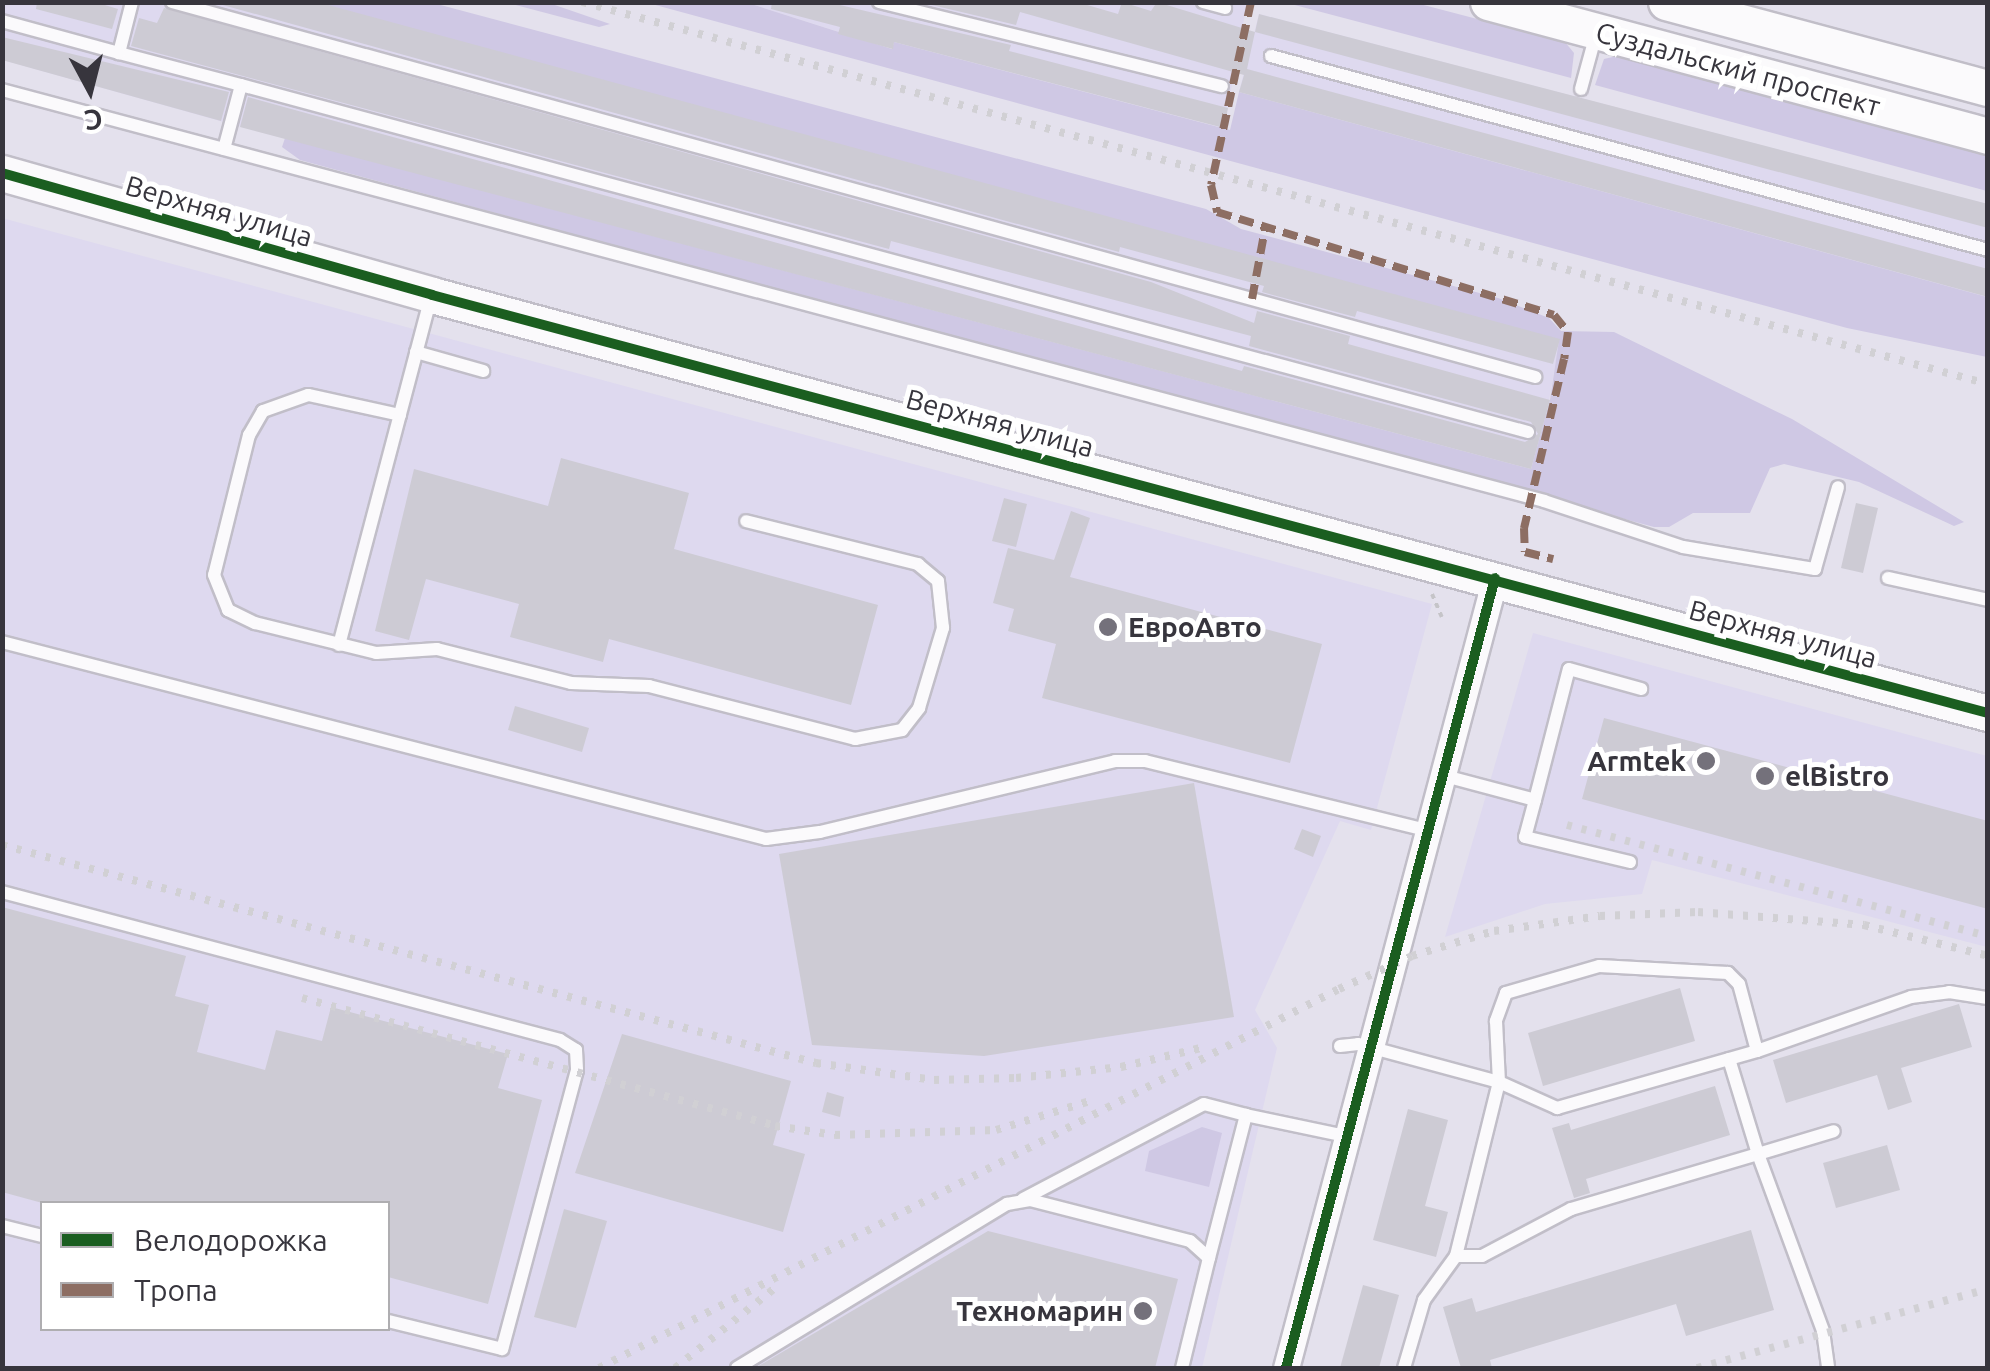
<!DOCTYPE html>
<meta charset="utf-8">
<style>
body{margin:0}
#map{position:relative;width:1990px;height:1371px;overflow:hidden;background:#e4e1ed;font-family:Ubuntu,sans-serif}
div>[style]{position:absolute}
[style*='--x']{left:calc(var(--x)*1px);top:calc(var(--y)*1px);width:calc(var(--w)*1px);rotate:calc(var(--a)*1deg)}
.built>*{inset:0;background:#ded9ef}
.green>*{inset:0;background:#cfc8e4}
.building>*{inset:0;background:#cdcbd4}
.path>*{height:4px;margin-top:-2px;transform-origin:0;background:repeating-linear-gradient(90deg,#c5c4c8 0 5px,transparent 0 10px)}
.roads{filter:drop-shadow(2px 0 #c1bec8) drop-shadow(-2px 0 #c1bec8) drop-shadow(0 2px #c1bec8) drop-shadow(0 -2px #c1bec8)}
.lane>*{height:12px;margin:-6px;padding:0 6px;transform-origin:6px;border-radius:6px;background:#fbfafc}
.street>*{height:25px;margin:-12.5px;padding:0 12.5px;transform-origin:12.5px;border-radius:12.5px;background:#fbfafc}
.secondary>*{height:35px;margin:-17.5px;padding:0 17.5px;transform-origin:17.5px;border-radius:17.5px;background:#fbfafc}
.rail>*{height:8px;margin-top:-4px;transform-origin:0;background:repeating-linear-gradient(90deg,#d1d0d4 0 5px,transparent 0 15px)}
.quiet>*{height:8px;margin-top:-4px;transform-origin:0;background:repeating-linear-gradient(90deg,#8d6e63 0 15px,transparent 0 23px)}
.cycleway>*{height:10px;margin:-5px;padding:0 5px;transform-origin:5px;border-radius:5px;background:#1b5e20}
.dots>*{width:28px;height:28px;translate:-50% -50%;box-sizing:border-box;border:5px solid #fff;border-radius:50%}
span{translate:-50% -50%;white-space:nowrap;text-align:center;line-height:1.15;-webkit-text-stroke:10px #fff;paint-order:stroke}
.street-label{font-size:28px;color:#37353d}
.poi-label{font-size:28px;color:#37353d;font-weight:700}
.left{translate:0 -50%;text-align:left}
.right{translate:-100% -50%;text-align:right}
.frame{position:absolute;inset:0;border:5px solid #37353d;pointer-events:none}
.legend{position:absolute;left:40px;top:1201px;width:350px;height:130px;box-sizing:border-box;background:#fff;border:2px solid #afaeb1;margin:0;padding:12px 18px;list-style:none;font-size:30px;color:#37353d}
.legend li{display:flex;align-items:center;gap:20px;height:50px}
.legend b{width:50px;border:2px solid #afaeb1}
.north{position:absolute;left:40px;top:40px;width:100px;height:100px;-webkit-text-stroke:8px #fff;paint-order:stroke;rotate:173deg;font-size:28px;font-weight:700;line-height:40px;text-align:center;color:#37353d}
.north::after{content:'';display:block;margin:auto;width:35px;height:45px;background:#37353d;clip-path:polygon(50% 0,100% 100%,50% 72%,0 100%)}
</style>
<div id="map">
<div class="built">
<i style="clip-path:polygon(2px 3px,317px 3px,1560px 339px,1545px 423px,1531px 469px,220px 121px,3px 60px)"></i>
<i style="clip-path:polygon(748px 3px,1247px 3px,1224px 128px,895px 42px,893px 49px)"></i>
<i style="clip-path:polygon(1259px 14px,1987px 204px,1987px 297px,1239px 92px)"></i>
<i style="clip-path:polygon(evenodd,2px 218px,1432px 604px,1371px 830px,1340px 821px,1255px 1010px,1277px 1048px,1202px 1368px,3px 1368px,2px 218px,42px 1204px,388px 1204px,388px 1328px,42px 1328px,42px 1204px)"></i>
<i style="clip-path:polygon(1533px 633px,1987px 756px,1987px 947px,1652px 860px,1642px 894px,1545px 904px,1445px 937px)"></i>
</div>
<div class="green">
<i style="clip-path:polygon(317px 3px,433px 3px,1206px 209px,1241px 229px,1498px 298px,1549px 318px,1561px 331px,1614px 332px,1792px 419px,1964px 522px,1954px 526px,1859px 482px,1784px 464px,1770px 468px,1750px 513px,1693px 513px,1669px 527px,1654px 527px,300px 160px,282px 147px,285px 138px,1531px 469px,1550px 400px,1559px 340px)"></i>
<i style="clip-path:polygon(508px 3px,549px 3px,610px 24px,599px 27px)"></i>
<i style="clip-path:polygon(648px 3px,748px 3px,892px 49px,894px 42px,1230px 130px,1239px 92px,1987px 297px,1987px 357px,1847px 328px)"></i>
<i style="clip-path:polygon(1287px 3px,1416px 3px,1565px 42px,1574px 53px,1571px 78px)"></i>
<i style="clip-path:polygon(1617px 56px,1987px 156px,1987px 191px,1595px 85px,1604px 59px)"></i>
<i style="clip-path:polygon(1202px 1127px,1222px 1133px,1209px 1187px,1145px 1171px,1149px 1151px)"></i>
</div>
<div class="building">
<i style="clip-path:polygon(37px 2px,95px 2px,118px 9px,112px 29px,36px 9px)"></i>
<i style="clip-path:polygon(212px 2px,317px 2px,1560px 339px,1553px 364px,1357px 311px,1355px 317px,1262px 292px,1264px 286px,1120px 247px,1119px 252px)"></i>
<i style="clip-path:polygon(772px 2px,827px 2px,1011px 45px,1009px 51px,1228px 108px,1224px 128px,894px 42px,893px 49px,838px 34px,840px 27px,771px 9px)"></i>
<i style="clip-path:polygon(1077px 2px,1118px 14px,1122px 2px,1151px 11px,1157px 2px,1255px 32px,1247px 69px,1988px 269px,1988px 297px,1239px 92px,1244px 75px,1020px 12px,1016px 25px,932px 5px)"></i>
<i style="clip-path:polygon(164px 8px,1151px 282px,1254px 323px,1257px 311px,1350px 336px,1348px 344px,1550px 400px,1531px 469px,240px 127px,248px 97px,1242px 371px,1244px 366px,1525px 442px,1538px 434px,1531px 422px,1249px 346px,1251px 336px,891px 241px,889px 249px,131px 46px,139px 18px,157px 23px)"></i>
<i style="clip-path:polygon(1259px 14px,1988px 204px,1988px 228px,1255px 32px)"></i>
<i style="clip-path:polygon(2px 37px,229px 92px,221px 121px,2px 60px)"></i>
<i style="clip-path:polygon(561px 458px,689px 493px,674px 549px,878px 605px,851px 705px,609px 639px,603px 662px,510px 637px,519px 604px,426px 579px,409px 640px,375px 631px,414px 469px,548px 506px)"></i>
<i style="clip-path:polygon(1004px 498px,1027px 504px,1016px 547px,992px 541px)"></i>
<i style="clip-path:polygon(1856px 503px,1878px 508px,1863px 573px,1841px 568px)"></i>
<i style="clip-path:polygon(1071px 511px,1090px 518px,1070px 577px,1322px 644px,1290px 763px,1042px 698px,1056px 644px,1008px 631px,1014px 609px,993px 603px,1008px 548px,1054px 560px)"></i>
<i style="clip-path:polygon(515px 706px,589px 728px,582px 752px,508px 730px)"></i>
<i style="clip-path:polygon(1604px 718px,1988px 821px,1988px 909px,1582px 799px)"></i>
<i style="clip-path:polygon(1194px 783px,1234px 1017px,984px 1056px,812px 1045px,779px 854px)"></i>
<i style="clip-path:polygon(1302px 829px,1321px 836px,1313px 857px,1294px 849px)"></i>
<i style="clip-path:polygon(2px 907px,186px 956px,175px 996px,209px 1005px,197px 1052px,265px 1070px,276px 1030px,322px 1041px,331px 1007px,508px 1054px,498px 1088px,542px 1100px,488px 1304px,388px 1277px,388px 1204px,46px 1204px,2px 1192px)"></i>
<i style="clip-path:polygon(1680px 988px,1695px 1041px,1543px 1086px,1528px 1033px)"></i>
<i style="clip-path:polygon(1959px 1004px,1972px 1047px,1901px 1068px,1912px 1102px,1888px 1110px,1877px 1075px,1786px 1103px,1773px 1060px)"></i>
<i style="clip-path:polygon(622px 1034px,791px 1081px,773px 1145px,805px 1154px,783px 1232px,575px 1173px)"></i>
<i style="clip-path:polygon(1715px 1086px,1730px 1135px,1586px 1179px,1590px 1193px,1574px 1198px,1552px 1128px,1569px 1123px,1571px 1130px)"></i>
<i style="clip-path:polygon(827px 1092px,844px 1097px,840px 1117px,822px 1112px)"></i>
<i style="clip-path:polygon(1408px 1109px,1448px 1120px,1425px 1206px,1448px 1212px,1436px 1257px,1373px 1240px)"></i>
<i style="clip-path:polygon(1887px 1145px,1900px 1190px,1836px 1208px,1823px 1163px)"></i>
<i style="clip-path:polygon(564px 1209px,607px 1221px,576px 1328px,534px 1317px)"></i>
<i style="clip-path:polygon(1751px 1230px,1774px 1310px,1686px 1336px,1676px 1304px,1490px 1360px,1492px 1368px,1461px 1368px,1443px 1307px,1472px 1298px,1476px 1312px)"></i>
<i style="clip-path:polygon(988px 1231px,1178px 1279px,1155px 1368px,755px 1368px)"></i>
<i style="clip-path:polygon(1363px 1285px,1399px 1295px,1379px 1368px,1340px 1368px)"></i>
</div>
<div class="path">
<i style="--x:1432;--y:594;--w:25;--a:67"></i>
</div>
<div class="roads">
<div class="lane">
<i style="--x:132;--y:2;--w:53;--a:104.3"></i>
<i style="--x:119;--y:53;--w:126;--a:14.7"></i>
<i style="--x:172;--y:2;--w:1414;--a:15.38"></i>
<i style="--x:879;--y:2;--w:353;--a:13.8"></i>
<i style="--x:1203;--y:2;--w:23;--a:15"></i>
<i style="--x:2;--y:21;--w:121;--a:15.3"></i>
<i style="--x:1271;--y:56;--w:743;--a:15.14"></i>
<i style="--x:1581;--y:89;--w:57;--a:-74.7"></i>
<i style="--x:2;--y:90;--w:1596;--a:14.92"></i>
<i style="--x:1544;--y:501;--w:146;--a:18.3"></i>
<i style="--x:1683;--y:547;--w:134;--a:9.5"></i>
<i style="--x:1815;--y:569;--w:85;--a:-74.3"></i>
<i style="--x:224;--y:149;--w:66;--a:-75.1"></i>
<i style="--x:241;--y:85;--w:1333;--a:15.09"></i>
<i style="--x:416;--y:352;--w:70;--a:15.8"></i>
<i style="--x:400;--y:415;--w:94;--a:-167.7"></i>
<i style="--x:308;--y:395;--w:48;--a:160.4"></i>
<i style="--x:263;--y:411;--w:28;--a:120"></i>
<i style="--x:249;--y:435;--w:144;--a:104"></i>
<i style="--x:214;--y:575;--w:38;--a:68"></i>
<i style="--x:228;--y:610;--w:30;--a:26"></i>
<i style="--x:255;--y:623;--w:125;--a:13.9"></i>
<i style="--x:376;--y:653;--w:61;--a:-3.8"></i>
<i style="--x:437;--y:649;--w:138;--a:14.2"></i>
<i style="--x:571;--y:683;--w:78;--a:2.2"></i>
<i style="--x:649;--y:686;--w:213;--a:14.4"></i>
<i style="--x:855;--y:739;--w:48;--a:-10.8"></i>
<i style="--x:902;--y:730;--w:28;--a:-52"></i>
<i style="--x:919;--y:708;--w:84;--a:-73.3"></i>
<i style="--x:943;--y:628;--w:47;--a:-96.1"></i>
<i style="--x:938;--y:581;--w:26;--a:-140"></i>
<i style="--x:918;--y:564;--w:177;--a:-166"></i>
<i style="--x:1888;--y:578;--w:102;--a:12.4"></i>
<i style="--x:2;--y:642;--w:789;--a:14.46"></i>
<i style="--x:766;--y:839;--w:54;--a:-7.4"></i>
<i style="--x:820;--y:832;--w:303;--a:-13.5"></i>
<i style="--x:1115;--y:761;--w:30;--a:0"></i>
<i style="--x:1145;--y:761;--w:292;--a:13.8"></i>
<i style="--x:339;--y:645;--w:360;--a:-75.2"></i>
<i style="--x:1445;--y:776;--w:93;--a:14.9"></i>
<i style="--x:1535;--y:800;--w:135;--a:-75.5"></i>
<i style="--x:1569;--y:669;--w:75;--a:15.5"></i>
<i style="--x:1535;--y:800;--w:38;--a:105"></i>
<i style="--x:1525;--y:837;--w:108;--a:13.4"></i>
<i style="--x:2;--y:892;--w:577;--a:14.85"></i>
<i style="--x:560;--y:1040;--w:19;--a:32"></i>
<i style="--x:576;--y:1050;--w:20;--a:87"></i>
<i style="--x:577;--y:1070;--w:289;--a:105"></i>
<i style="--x:502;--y:1349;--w:117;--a:-166.2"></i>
<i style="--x:1340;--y:1046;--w:18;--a:-6"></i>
<i style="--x:1358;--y:1044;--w:146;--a:15.1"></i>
<i style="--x:1499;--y:1082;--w:64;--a:24.1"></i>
<i style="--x:1557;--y:1108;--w:208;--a:-15.9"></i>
<i style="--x:1757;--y:1051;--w:69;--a:-105"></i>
<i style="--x:1739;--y:984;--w:16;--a:-135"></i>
<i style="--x:1728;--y:973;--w:129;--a:-176.9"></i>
<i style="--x:1599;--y:966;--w:97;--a:163.8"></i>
<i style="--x:1506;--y:993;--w:30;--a:110"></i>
<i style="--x:1496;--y:1021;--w:61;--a:87.2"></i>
<i style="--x:1499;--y:1082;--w:179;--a:103.9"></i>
<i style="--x:1456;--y:1256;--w:26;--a:0"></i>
<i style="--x:1482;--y:1256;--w:101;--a:-27.8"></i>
<i style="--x:1571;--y:1209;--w:195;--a:-16.4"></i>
<i style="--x:1758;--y:1154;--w:189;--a:69.8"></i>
<i style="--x:1823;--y:1331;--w:37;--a:82"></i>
<i style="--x:1757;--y:1051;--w:163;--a:-19.3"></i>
<i style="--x:1911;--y:997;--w:38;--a:-7"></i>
<i style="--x:1949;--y:992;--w:39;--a:9"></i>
<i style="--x:1729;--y:1059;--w:99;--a:73"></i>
<i style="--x:1758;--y:1154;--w:79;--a:-16.8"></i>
<i style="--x:1023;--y:1199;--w:204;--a:-27.7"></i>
<i style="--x:1204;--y:1104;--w:43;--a:14.7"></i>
<i style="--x:2;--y:1226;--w:41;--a:14"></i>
<i style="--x:1209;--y:1258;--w:148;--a:-75.5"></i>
<i style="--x:1246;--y:1115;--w:106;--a:11.9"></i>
<i style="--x:737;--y:1368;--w:316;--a:-31.3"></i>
<i style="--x:1007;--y:1204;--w:23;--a:-10"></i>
<i style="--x:1030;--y:1200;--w:165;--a:14.4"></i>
<i style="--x:1190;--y:1241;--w:25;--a:42"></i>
<i style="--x:1209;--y:1258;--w:113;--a:103.8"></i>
<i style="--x:1404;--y:1368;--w:71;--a:-73.6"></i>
<i style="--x:1424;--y:1300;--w:54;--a:-54"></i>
</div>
<div class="street">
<i style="--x:1286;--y:1368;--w:817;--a:-75.18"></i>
</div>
<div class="secondary">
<i style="--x:1488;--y:2;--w:518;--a:15"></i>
<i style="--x:1666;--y:2;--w:333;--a:15"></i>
<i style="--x:2;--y:173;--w:447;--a:15.8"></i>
<i style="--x:432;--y:295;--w:1611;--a:15.04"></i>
</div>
</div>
<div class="rail">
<i style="--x:582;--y:2;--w:1457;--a:15.2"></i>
<i style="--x:1567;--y:825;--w:435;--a:14.8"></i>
<i style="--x:2;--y:845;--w:843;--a:14.99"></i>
<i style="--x:816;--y:1063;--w:119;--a:8.2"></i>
<i style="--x:934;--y:1080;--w:82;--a:-1.4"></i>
<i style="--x:1016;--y:1078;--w:106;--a:-6"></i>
<i style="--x:1121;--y:1067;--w:82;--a:-13.4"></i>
<i style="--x:302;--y:998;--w:490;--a:15.1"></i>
<i style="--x:775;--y:1126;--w:61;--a:8.5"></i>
<i style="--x:835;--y:1135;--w:161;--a:-1.8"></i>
<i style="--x:996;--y:1130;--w:102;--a:-17.2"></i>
<i style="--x:599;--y:1368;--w:831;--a:-27.12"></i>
<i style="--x:1339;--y:989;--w:80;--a:-24.3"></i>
<i style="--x:1412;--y:956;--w:86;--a:-17"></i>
<i style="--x:1494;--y:931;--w:107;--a:-8.1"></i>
<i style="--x:1600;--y:916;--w:98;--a:-2.3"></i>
<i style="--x:1698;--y:912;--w:167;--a:4.5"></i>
<i style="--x:1864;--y:925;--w:128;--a:14"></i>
<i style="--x:675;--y:1368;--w:129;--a:-38.7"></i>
<i style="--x:1697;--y:1368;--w:302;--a:-15.2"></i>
</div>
<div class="quiet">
<i style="--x:1251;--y:2;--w:187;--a:102.3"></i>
<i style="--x:1211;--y:185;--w:28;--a:77"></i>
<i style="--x:1217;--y:212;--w:352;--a:17"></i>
<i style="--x:1554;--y:315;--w:22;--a:51"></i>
<i style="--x:1568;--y:332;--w:27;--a:98"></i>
<i style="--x:1564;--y:359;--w:174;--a:103.3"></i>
<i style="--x:1524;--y:528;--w:24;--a:88"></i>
<i style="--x:1525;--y:552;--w:29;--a:14"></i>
<i style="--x:1252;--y:299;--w:71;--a:-79.5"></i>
</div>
<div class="cycleway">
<i style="--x:2;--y:173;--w:447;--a:15.8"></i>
<i style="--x:432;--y:295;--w:1611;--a:15.04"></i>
<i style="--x:1286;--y:1368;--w:817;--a:-75.18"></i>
</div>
<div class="dots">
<i style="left:1108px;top:627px;background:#74717b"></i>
<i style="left:1706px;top:761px;background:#74717b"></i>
<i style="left:1765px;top:776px;background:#74717b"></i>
<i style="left:1143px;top:1311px;background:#74717b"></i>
</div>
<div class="street-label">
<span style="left:1738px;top:69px;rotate:15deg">Суздальский проспект</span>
<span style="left:219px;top:211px;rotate:16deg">Верхняя улица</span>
<span style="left:1000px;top:423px;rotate:15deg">Верхняя улица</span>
<span style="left:1783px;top:634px;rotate:15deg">Верхняя улица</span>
</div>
<div class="poi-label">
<span class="left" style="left:1128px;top:627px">ЕвроАвто</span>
<span class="right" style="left:1686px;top:761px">Armtek</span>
<span class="left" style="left:1785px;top:776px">elBistro</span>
<span class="right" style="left:1123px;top:1311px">Техномарин</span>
</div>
<div class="frame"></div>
<ul class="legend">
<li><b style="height:12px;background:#1b5e20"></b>Велодорожка</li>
<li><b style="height:12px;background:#8d6e63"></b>Тропа</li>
</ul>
<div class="north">С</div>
</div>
